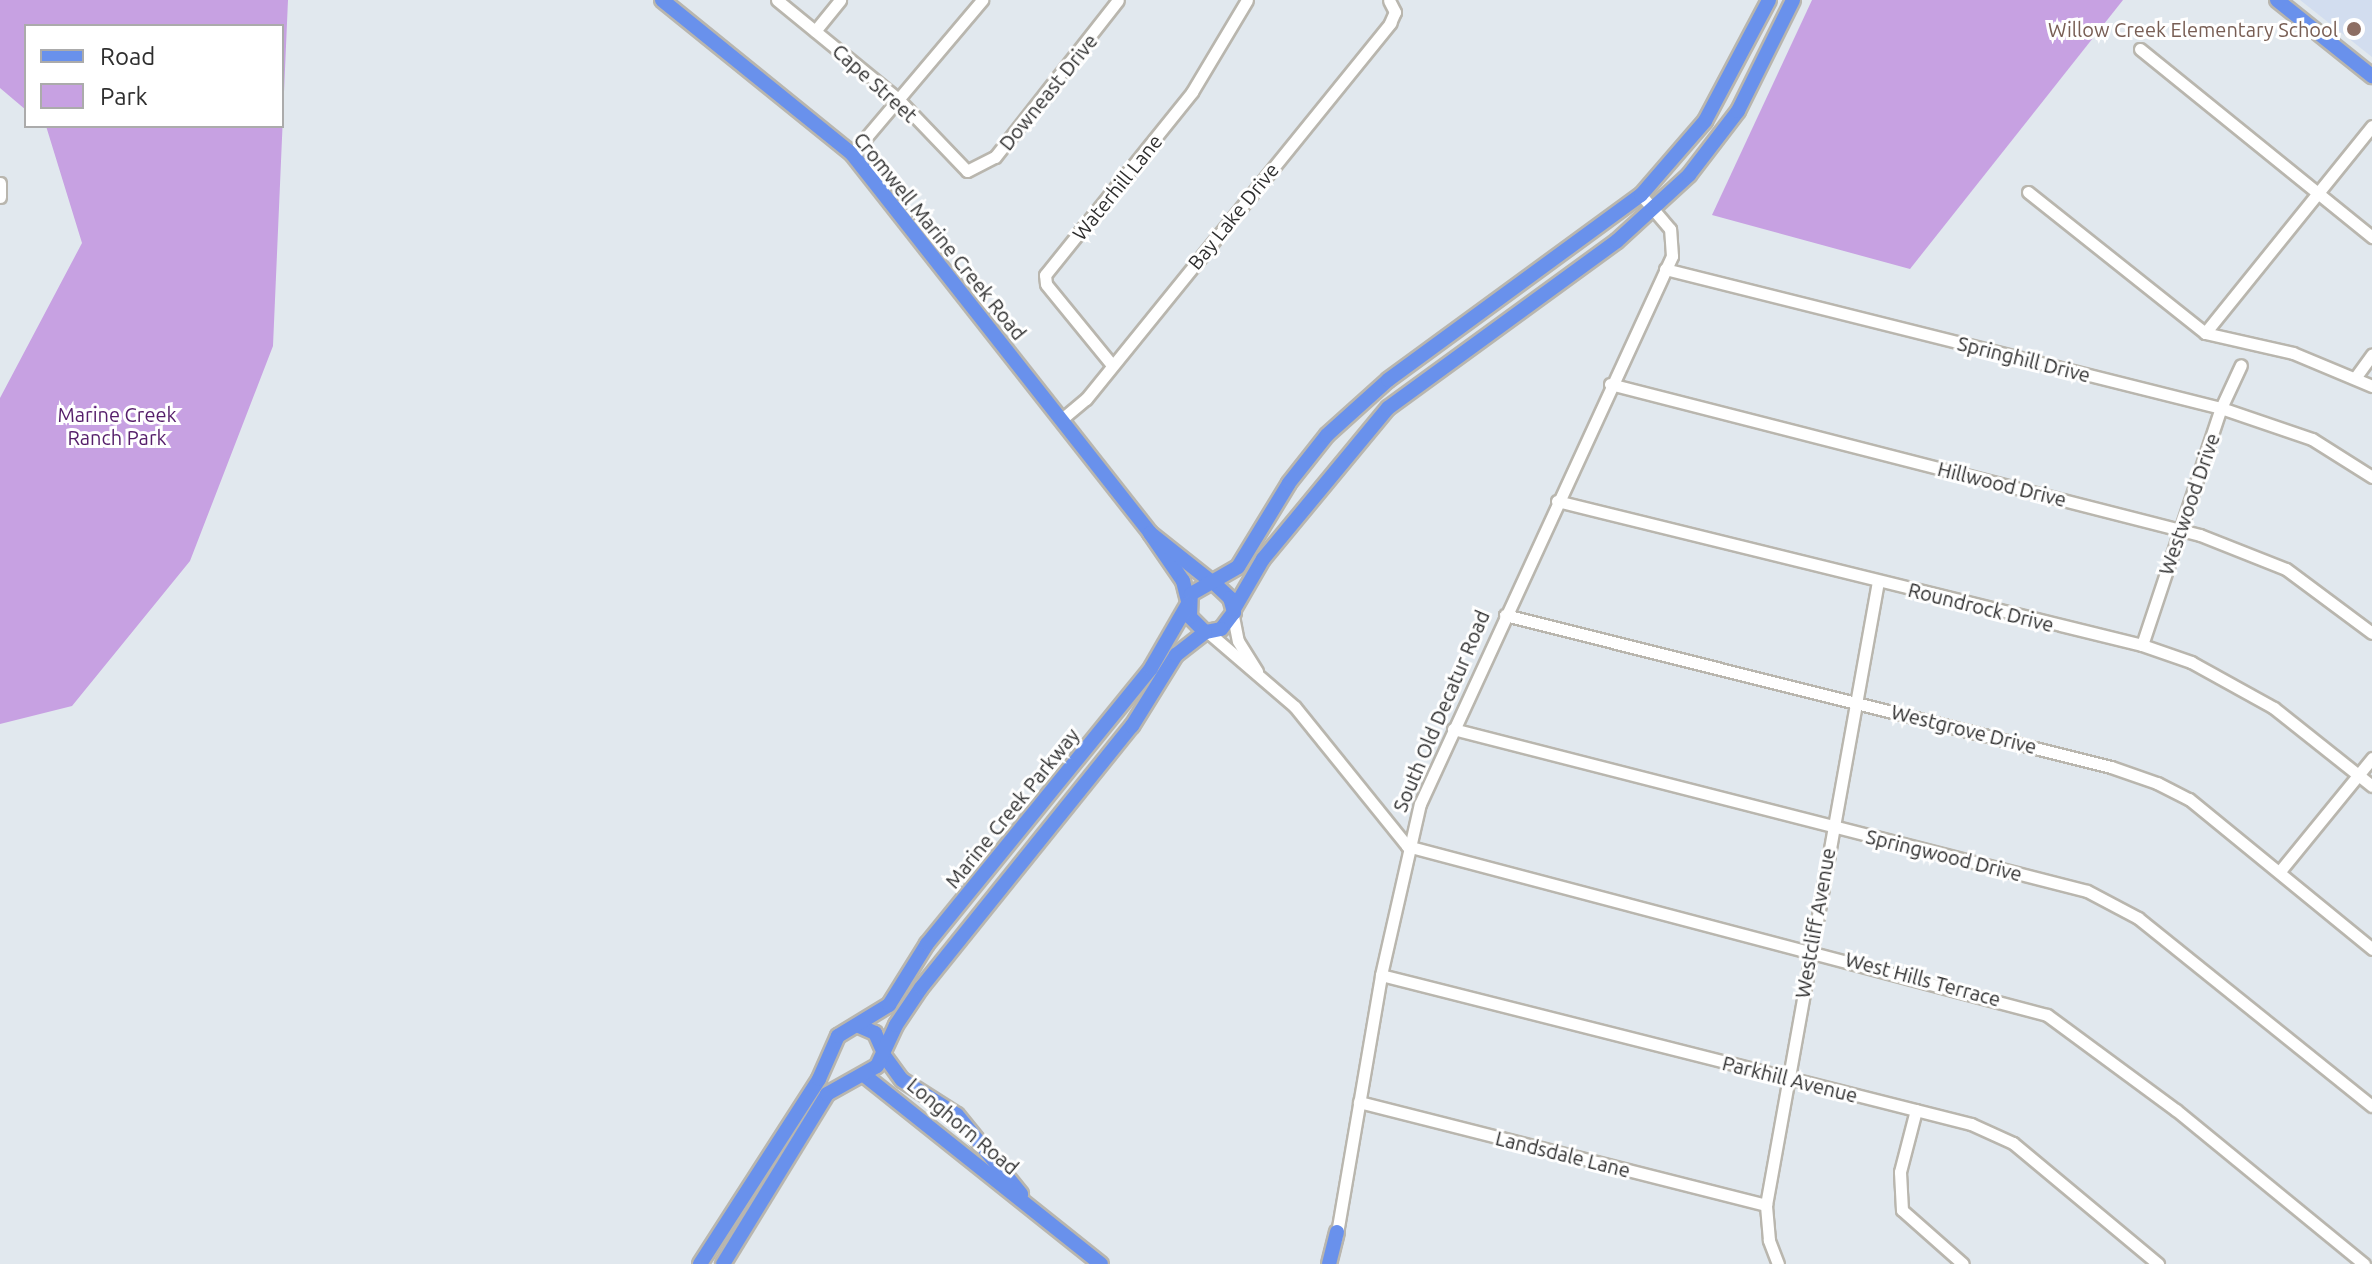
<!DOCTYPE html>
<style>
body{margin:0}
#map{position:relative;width:2372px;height:1264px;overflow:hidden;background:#e1e8ee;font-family:Ubuntu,sans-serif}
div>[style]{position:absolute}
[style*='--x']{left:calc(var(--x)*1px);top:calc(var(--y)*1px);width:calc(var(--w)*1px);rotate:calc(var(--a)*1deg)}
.education>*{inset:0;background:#d2ddef}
.green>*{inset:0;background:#c7a1e2}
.roads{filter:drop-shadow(2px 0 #b9b6ae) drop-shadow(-2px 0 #b9b6ae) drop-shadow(0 2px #b9b6ae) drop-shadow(0 -2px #b9b6ae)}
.minor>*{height:11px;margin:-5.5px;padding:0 5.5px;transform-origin:5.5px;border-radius:5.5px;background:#fff}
.major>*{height:14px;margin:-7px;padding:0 7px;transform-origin:7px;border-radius:7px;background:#6991ec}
.dots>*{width:22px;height:22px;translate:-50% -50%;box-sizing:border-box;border:4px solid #fff;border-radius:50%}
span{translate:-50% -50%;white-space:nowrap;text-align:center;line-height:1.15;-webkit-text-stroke:6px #fff;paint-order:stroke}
.education-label{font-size:20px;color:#785e54}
.right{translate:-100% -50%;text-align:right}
.street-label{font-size:20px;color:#2e2e2e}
.park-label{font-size:20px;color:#551e6a}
.legend{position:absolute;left:24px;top:24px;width:260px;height:104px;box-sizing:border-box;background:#fff;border:2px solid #ababab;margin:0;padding:10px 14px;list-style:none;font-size:24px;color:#2e2e2e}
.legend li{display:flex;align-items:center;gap:16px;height:40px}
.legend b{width:40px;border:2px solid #ababab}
</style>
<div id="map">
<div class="education">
<i style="clip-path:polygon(2301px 0,2372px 0,2372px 57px,2300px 0)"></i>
</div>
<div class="green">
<i style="clip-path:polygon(0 0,288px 0,273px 346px,190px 561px,72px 706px,0 724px,0 398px,82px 243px,46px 126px,282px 126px,282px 26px,26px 26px,26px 110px,0 88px)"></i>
<i style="clip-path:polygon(1812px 0,2123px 0,1910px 269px,1712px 215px)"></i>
</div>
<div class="roads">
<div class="minor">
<i style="--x:777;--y:0;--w:158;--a:39.3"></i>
<i style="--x:899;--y:100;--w:98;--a:46.2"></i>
<i style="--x:967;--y:171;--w:31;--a:-27"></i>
<i style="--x:995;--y:157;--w:199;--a:-51.9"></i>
<i style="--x:815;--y:31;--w:40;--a:-51"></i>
<i style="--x:2140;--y:49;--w:299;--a:39"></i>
<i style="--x:852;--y:154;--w:202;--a:-49.8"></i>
<i style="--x:0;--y:183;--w:14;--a:90"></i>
<i style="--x:2028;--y:192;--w:226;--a:38.5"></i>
<i style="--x:2205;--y:333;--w:266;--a:-51.1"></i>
<i style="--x:1665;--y:269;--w:573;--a:14.04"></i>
<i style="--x:2221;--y:408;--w:96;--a:18.8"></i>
<i style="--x:2312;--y:439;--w:71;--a:32.3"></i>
<i style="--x:2205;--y:333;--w:90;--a:12.8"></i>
<i style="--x:2293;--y:353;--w:86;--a:22.7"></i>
<i style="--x:1112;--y:365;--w:104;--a:-129.2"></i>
<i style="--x:1046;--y:284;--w:9;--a:-96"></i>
<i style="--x:1045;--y:275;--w:235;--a:-51.2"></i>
<i style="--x:1192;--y:92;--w:107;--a:-59.1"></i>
<i style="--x:2355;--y:378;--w:29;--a:-54"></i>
<i style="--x:1610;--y:384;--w:609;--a:14.36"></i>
<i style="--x:2200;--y:535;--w:92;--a:21.6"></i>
<i style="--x:2286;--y:569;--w:107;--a:36.7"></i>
<i style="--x:1063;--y:418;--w:30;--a:-40"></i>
<i style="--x:1086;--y:399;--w:484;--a:-51"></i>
<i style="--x:1390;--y:23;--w:12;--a:-66"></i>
<i style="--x:1395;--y:12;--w:13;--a:-117"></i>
<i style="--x:1557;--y:501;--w:602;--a:13.83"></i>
<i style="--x:2142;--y:645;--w:52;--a:19.1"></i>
<i style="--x:2191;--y:662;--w:95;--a:29"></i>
<i style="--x:2274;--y:708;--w:125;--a:38.5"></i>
<i style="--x:1505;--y:615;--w:625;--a:14.08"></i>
<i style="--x:2111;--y:767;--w:49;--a:19.2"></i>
<i style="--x:2157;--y:783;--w:36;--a:27"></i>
<i style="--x:2189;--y:799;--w:237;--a:39.3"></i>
<i style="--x:1233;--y:616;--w:25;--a:79"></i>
<i style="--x:1238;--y:641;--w:36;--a:58"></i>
<i style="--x:1209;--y:633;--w:113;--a:40.7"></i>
<i style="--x:1295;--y:707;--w:179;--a:51.1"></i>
<i style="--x:1407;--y:846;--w:662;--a:14.79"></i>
<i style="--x:2047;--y:1015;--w:160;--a:36.4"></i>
<i style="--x:2176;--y:1110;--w:243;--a:39.3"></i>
<i style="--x:2142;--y:645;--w:250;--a:-71.6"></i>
<i style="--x:2221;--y:408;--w:47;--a:-65.1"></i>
<i style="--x:1453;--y:729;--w:654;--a:14.33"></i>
<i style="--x:2087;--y:891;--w:58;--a:27.9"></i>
<i style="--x:2138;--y:918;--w:300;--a:38.8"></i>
<i style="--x:2280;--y:871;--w:146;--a:-50.8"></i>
<i style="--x:1381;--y:975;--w:609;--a:14.17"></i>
<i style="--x:1971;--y:1124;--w:46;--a:24.3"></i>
<i style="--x:2013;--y:1143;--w:189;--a:39.8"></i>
<i style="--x:1359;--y:1102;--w:420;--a:14.2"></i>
<i style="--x:1916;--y:1110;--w:64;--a:104.5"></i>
<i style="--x:1900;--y:1172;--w:38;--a:87"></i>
<i style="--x:1902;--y:1210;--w:81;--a:41.5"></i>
<i style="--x:1336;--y:1239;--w:268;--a:-80.3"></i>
<i style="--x:1381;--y:975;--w:175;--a:-77.2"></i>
<i style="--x:1420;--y:804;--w:603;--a:-65.3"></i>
<i style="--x:1672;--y:256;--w:27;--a:-94"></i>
<i style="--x:1670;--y:229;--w:45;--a:-130.5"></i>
<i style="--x:1778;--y:1264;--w:26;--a:-111"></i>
<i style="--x:1769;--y:1240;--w:35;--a:-95"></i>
<i style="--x:1766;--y:1205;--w:634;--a:-79.82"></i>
</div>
<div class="major">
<i style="--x:662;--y:0;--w:245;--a:39"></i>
<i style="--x:852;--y:154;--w:482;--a:51.8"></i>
<i style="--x:1150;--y:533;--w:58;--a:55.5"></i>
<i style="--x:1183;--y:581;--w:21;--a:76"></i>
<i style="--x:2277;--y:0;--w:122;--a:38.7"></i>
<i style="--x:1150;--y:533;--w:80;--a:38.4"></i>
<i style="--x:1215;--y:584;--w:21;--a:43"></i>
<i style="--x:1230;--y:598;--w:15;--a:74"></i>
<i style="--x:1234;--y:612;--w:21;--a:127"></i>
<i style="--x:1221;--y:629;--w:16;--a:169"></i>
<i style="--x:1205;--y:632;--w:21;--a:-135"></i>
<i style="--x:1190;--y:617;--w:23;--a:-88"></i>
<i style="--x:1191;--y:594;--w:54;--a:-29.9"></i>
<i style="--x:1238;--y:567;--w:98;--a:-58.7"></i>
<i style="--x:1289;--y:483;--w:61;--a:-51.6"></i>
<i style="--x:1327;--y:435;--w:82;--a:-42"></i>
<i style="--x:1388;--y:380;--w:313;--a:-36.2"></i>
<i style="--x:1641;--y:195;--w:98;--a:-49.1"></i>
<i style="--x:1705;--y:121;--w:137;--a:-62.1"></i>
<i style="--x:1234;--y:609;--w:58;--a:-59.9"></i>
<i style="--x:1263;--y:559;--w:196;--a:-50.4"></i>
<i style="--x:1388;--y:408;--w:283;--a:-36.1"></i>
<i style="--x:1617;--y:241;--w:98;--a:-42.5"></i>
<i style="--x:1689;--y:175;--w:81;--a:-52.6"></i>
<i style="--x:1738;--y:111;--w:124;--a:-63.6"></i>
<i style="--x:857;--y:1025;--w:20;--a:24"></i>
<i style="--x:875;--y:1033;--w:20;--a:66"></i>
<i style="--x:883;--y:1054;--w:32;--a:54"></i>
<i style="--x:902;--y:1080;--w:65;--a:32.5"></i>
<i style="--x:957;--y:1115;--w:102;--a:51"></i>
<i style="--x:864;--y:1075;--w:303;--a:38.6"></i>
<i style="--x:700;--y:1264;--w:220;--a:-57.2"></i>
<i style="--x:819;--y:1079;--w:47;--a:-66.2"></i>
<i style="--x:838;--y:1036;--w:60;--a:-31.3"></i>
<i style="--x:889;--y:1005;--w:72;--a:-58.1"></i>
<i style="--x:927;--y:944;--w:355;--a:-50.9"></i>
<i style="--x:1151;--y:668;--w:74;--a:-60"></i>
<i style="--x:723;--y:1264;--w:199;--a:-58.5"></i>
<i style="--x:827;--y:1094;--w:57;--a:-29.2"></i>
<i style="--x:877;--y:1066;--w:45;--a:-65.1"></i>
<i style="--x:896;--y:1025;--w:45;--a:-56"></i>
<i style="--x:921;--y:988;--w:336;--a:-51.2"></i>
<i style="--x:1132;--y:726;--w:84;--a:-58.2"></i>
<i style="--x:1176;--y:655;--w:37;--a:-38"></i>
<i style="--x:1329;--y:1264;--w:33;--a:-76"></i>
</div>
</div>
<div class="dots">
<i style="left:2354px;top:29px;background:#8d6e63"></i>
</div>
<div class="education-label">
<span class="right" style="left:2338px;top:29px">Willow Creek Elementary School</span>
</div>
<div class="street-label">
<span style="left:875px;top:83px;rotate:42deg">Cape Street</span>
<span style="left:1048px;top:92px;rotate:-51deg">Downeast Drive</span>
<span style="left:1117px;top:187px;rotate:-51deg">Waterhill Lane</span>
<span style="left:1233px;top:216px;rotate:-51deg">Bay Lake Drive</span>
<span style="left:940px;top:236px;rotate:51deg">Cromwell Marine Creek Road</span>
<span style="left:2024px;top:359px;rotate:14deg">Springhill Drive</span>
<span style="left:2002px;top:484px;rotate:14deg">Hillwood Drive</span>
<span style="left:2189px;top:504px;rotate:-71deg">Westwood Drive</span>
<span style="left:1981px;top:607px;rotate:14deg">Roundrock Drive</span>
<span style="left:1441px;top:711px;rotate:-67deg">South Old Decatur Road</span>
<span style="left:1964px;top:729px;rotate:14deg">Westgrove Drive</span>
<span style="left:1012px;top:808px;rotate:-51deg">Marine Creek Parkway</span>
<span style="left:1944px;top:855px;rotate:14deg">Springwood Drive</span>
<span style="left:1815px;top:923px;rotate:-80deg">Westcliff Avenue</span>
<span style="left:1923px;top:979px;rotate:15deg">West Hills Terrace</span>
<span style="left:1790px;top:1079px;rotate:14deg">Parkhill Avenue</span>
<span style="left:963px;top:1126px;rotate:40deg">Longhorn Road</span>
<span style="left:1563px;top:1154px;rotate:14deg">Landsdale Lane</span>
</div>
<div class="park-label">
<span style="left:117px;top:426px">Marine Creek<br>Ranch Park</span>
</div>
<ul class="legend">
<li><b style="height:10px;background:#6991ec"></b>Road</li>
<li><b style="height:22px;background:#c7a1e2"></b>Park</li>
</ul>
</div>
